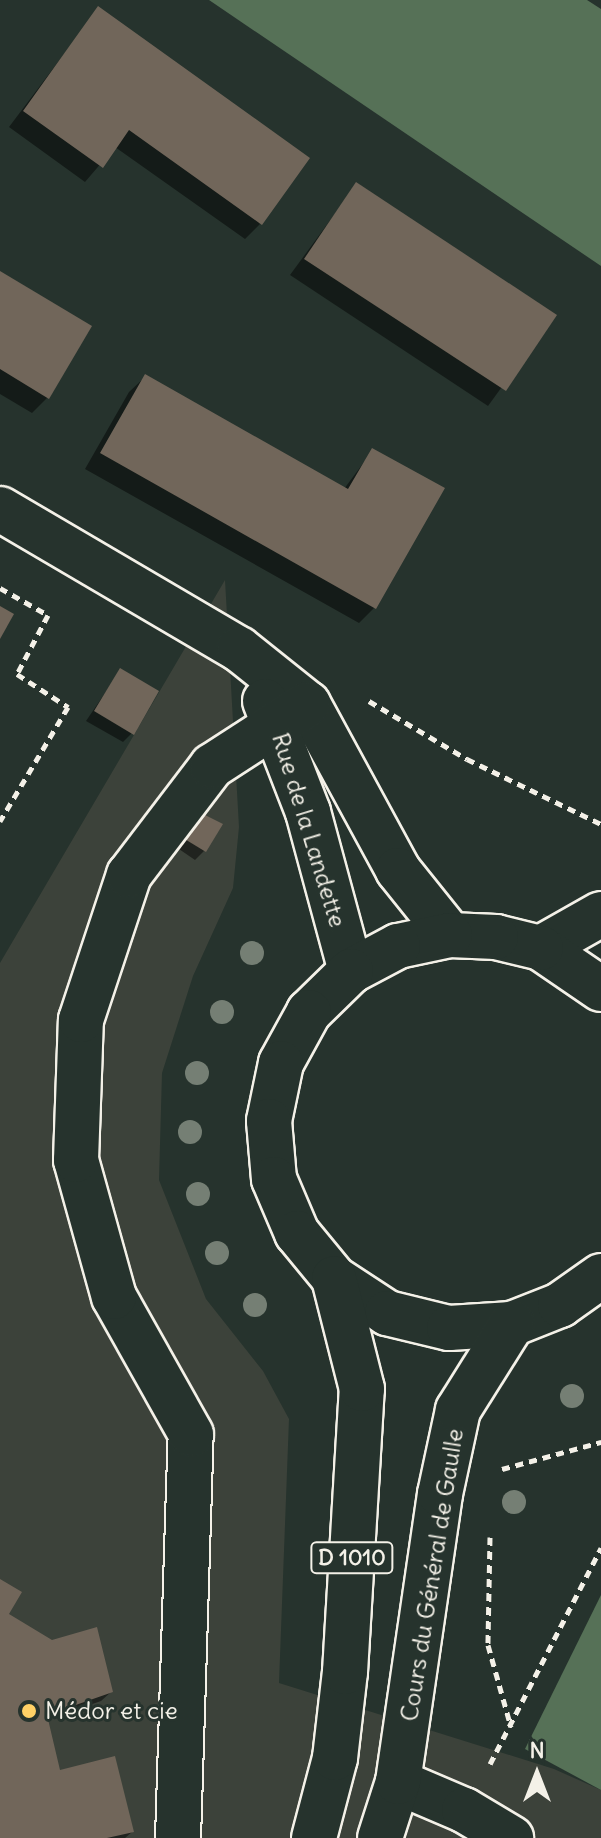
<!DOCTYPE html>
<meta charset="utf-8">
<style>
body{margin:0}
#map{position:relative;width:601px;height:1838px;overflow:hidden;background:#26332d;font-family:Delius,sans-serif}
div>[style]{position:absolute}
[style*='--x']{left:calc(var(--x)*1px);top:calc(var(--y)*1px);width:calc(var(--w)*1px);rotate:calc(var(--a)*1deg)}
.built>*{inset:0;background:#3c423a}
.green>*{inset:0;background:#567157}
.shadow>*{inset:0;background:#0007}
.building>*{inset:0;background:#71665a}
.path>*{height:5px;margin-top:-2.5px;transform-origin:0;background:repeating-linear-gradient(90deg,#f4f1e8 0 8px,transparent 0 14px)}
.roads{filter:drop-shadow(2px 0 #f4f1e8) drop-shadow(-2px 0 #f4f1e8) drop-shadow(0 2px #f4f1e8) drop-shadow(0 -2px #f4f1e8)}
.minor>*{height:44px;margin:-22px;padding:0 22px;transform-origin:22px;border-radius:22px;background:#26332d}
.major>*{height:44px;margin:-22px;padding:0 22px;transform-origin:22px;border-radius:22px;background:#26332d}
.trees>*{width:24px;height:24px;margin:-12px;border-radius:50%;background:#757f74}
.dots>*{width:22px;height:22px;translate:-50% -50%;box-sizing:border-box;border:4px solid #26332d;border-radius:50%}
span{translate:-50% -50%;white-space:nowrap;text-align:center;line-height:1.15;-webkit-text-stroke:6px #26332d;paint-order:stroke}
.shield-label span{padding:2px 6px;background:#26332d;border:2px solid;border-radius:6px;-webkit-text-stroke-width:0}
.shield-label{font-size:22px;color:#f4f1e8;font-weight:700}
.street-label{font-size:24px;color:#f4f1e8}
.poi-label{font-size:24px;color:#f4f1e8}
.left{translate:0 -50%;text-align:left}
.north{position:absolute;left:497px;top:1734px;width:80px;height:80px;-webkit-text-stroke:6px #26332d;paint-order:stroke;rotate:0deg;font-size:22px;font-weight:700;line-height:32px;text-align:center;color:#f4f1e8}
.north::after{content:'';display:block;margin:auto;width:28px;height:36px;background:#f4f1e8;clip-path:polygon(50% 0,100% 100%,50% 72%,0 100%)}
</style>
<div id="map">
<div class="built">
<i style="clip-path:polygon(225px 580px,239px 827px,233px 888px,193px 976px,162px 1073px,159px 1180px,206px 1299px,263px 1371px,289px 1419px,279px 1683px,554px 1769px,601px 1790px,601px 1838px,0 1838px,0 963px)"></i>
</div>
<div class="green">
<i style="clip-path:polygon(209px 0,587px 0,601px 9px,601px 266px)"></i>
<i style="clip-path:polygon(601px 1595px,601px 1790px,525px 1749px)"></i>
</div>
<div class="shadow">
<i style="clip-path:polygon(98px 9px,260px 224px,245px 239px,115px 147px,85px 182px,9px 127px)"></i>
<i style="clip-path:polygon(356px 185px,554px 315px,488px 406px,290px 275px)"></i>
<i style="clip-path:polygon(0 273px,48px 397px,32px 413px,0 394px)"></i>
<i style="clip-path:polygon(145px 377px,344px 489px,373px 450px,374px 608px,359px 623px,85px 469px,129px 392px)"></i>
<i style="clip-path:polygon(120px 671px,132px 733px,123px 742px,86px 721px)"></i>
<i style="clip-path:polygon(191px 824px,204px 851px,195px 860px,176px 847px)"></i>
<i style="clip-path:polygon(0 1581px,7px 1614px,111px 1692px,101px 1701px,46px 1720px,58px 1772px,132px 1832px,125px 1838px,0 1838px)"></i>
</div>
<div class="building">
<i style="clip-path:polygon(98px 6px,310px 158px,262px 225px,129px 130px,103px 168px,23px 111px)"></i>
<i style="clip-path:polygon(356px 182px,557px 315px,506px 391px,304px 259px)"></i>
<i style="clip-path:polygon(0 271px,92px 326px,49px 399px,0 369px)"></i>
<i style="clip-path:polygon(145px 374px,348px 489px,372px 448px,445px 488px,376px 609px,100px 453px)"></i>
<i style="clip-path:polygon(0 606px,14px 614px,0 639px)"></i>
<i style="clip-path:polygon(120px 668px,159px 691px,134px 735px,94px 711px)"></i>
<i style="clip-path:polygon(199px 812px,223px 824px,206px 852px,183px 838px)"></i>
<i style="clip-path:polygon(0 1579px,22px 1592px,9px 1614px,52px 1640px,97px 1627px,113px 1692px,47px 1715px,60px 1770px,115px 1756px,134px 1832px,107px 1838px,0 1838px)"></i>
</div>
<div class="path">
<i style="--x:0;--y:588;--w:55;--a:29.4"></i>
<i style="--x:48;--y:615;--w:67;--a:117.7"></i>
<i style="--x:17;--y:674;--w:61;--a:32.9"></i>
<i style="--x:68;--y:707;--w:133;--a:120.8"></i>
<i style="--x:369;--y:701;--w:114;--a:30.6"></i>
<i style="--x:467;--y:759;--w:149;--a:25.9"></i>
<i style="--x:502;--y:1469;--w:103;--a:-15.3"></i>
<i style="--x:490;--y:1537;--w:108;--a:91.1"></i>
<i style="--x:488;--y:1645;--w:85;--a:74.3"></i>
<i style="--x:490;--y:1764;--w:243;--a:-62.8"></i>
</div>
<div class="roads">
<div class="minor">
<i style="--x:0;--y:509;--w:277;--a:30.4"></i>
<i style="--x:239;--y:649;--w:88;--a:38.6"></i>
<i style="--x:308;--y:704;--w:189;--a:61.5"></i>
<i style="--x:398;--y:870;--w:83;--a:51.3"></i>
<i style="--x:265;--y:701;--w:119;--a:68.8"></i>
<i style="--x:308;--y:812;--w:165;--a:74.9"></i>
<i style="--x:398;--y:1782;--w:72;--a:23"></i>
<i style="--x:464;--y:1810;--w:55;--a:30.8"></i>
<i style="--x:178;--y:1838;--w:404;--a:-88.2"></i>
<i style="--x:191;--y:1434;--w:157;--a:-119.3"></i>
<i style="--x:114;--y:1297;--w:142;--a:-105.5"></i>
<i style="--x:76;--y:1160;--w:140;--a:-88"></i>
<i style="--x:81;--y:1020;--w:153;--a:-71.7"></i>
<i style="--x:129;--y:875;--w:137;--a:-52.7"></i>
<i style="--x:212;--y:766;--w:114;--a:-32.9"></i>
</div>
<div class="major">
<i style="--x:541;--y:948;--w:69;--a:-29.5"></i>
<i style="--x:601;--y:989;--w:73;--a:-145.7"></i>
<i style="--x:541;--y:948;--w:46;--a:-166.3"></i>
<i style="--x:496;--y:937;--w:46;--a:-177.5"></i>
<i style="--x:450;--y:935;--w:53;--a:168.1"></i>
<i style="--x:398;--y:946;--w:53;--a:152"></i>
<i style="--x:351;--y:971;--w:59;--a:135.7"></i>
<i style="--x:309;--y:1012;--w:58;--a:118.8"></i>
<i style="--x:281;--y:1063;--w:59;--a:101.7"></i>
<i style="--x:269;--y:1121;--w:58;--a:85.1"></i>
<i style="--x:274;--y:1179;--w:59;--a:66.9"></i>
<i style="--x:297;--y:1233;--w:58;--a:50.6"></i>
<i style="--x:334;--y:1278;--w:64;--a:33.4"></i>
<i style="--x:387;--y:1313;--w:64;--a:13.6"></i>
<i style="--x:449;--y:1328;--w:63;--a:-3.6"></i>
<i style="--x:512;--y:1324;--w:52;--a:-21.6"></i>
<i style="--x:560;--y:1305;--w:50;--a:-35.3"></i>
<i style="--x:314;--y:1838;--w:83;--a:-75.3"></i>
<i style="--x:335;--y:1758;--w:87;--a:-83.4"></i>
<i style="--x:345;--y:1672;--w:284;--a:-86.6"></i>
<i style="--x:362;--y:1389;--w:114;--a:-104.2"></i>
<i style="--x:380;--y:1838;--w:59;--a:-72.2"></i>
<i style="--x:398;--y:1782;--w:291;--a:-81.7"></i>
<i style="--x:440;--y:1494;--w:86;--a:-77.9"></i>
<i style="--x:458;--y:1410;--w:102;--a:-57.9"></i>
</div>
</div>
<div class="trees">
<i style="left:252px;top:953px"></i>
<i style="left:222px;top:1012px"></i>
<i style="left:197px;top:1073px"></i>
<i style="left:190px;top:1132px"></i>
<i style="left:198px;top:1194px"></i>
<i style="left:217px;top:1253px"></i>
<i style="left:255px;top:1305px"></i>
<i style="left:572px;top:1396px"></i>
<i style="left:514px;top:1502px"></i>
</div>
<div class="dots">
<i style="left:29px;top:1711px;background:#ffd166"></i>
</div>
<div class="shield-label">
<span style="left:352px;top:1558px">D 1010</span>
</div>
<div class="street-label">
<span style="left:309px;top:830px;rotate:73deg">Rue de la Landette</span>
<span style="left:432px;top:1575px;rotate:-81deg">Cours du Général de Gaulle</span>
</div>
<div class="poi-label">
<span class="left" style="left:45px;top:1711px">Médor et cie</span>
</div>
<div class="north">N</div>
</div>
